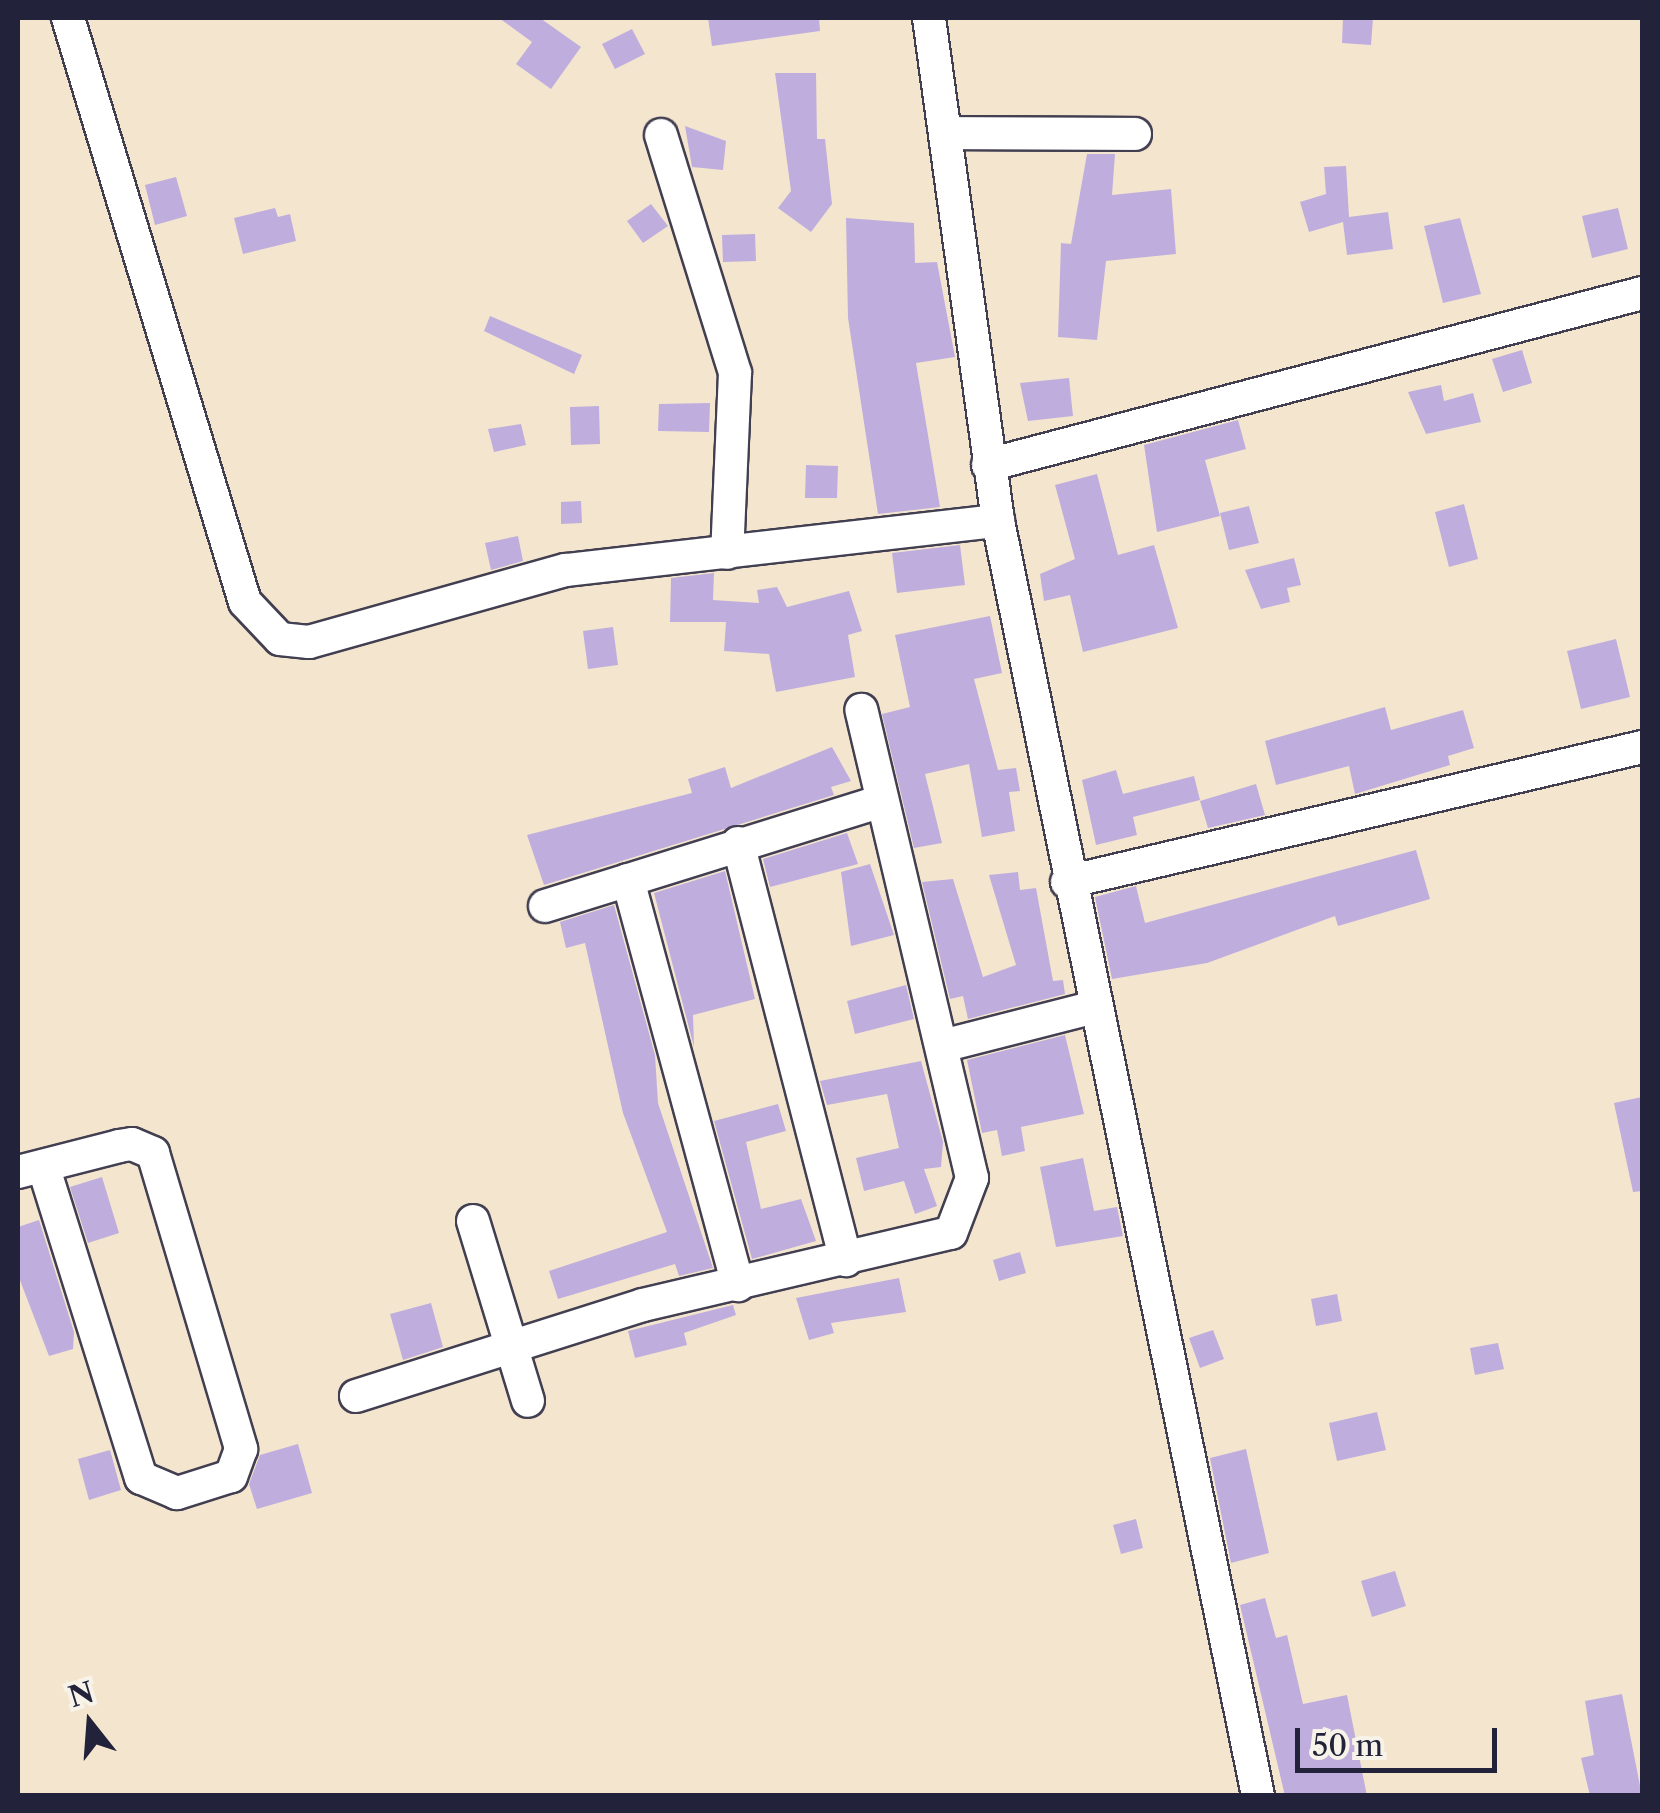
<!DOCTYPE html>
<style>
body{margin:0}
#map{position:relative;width:1660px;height:1813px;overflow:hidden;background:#f4e5cf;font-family:"Libre Caslon Text",serif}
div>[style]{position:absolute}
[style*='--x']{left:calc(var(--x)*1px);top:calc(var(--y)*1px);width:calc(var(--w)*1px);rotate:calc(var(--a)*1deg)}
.building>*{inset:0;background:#bfaedd}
.roads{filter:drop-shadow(2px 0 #423f51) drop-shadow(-2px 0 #423f51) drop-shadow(0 2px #423f51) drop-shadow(0 -2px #423f51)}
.minor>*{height:32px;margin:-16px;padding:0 16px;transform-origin:16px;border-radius:16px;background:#fff}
span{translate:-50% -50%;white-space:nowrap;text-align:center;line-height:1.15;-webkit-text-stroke:10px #f7f3e8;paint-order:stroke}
.frame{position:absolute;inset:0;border:20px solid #22223b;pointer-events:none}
.north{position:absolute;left:40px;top:1673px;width:100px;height:100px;-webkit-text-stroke:8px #f7f3e8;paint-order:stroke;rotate:343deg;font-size:28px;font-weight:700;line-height:40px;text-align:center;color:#22223b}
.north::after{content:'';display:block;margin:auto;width:35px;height:45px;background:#22223b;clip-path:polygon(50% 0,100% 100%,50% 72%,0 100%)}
.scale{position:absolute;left:1295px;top:1728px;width:202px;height:45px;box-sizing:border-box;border:5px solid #22223b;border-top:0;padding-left:12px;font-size:30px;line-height:35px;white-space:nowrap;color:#22223b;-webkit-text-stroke:8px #f7f3e8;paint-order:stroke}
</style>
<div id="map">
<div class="building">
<i style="clip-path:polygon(499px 18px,540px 18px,581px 47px,551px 89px,516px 64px,532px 42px)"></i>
<i style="clip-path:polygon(708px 18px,819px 18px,820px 31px,712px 46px)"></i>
<i style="clip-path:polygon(1343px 18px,1373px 18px,1371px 45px,1342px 43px)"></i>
<i style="clip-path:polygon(632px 29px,645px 54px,615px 69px,602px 44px)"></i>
<i style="clip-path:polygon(775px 73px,816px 73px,817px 139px,825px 139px,832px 204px,811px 232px,778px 208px,791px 191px)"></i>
<i style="clip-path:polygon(685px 126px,726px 141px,723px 170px,692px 167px)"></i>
<i style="clip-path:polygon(1087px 154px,1115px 154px,1112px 195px,1171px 189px,1176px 254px,1106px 261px,1097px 340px,1058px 337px,1061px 243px,1071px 244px)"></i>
<i style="clip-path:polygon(1346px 166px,1349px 217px,1388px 212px,1393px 249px,1347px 255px,1343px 222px,1309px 232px,1300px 202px,1326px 194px,1324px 167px)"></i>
<i style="clip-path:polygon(176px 177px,187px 216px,155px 225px,145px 185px)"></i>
<i style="clip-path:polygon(651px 204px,668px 226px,643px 243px,627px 221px)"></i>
<i style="clip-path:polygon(275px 208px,278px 217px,290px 214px,296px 241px,243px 254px,234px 218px)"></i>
<i style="clip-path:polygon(1618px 208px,1628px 249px,1592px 258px,1582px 216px)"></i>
<i style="clip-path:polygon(846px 218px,914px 223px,915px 263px,937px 262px,955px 357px,916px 363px,940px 507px,878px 514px,848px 318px)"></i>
<i style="clip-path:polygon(1460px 218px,1481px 294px,1443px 303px,1424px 226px)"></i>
<i style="clip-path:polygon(755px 234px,756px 261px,723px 262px,722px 235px)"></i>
<i style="clip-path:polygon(490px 316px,582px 355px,574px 374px,484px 331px)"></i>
<i style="clip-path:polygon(1522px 350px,1532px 383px,1503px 392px,1492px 359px)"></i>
<i style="clip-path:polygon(1069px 378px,1073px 416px,1028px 421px,1020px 383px)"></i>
<i style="clip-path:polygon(1441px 385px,1444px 401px,1473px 393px,1481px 422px,1426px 434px,1408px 392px)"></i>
<i style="clip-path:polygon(710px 403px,709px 432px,658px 431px,659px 404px)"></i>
<i style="clip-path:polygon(599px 406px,600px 444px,571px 445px,570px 407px)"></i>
<i style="clip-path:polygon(1238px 420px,1246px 449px,1205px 460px,1220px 516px,1157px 532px,1144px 445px)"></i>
<i style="clip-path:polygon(521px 424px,526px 445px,494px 452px,488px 429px)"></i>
<i style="clip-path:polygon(806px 465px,838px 466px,837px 498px,805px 498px)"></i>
<i style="clip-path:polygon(1097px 474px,1118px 555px,1154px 545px,1178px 628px,1083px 652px,1070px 595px,1044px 601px,1040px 574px,1075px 559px,1055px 485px)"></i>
<i style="clip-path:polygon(581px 501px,582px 523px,561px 524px,561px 502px)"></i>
<i style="clip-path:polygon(1464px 504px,1478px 559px,1449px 567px,1435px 512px)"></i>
<i style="clip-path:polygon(1249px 506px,1259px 543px,1229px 550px,1220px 513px)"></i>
<i style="clip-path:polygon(518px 536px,523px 561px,491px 570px,485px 543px)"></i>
<i style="clip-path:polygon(960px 545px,965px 585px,897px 593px,892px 553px)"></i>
<i style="clip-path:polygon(1294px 558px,1301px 585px,1287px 588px,1290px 602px,1261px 609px,1245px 570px)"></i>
<i style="clip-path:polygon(714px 573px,713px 600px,759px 603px,757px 590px,777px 587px,787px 607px,849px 591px,862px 631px,848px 635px,855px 677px,776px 692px,769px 654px,724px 651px,726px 622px,670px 622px,671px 578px)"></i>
<i style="clip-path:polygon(990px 616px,1002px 673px,974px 679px,998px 770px,1016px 768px,1020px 791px,1009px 792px,1015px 831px,982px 837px,969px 764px,925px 774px,942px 843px,914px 848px,882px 714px,910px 707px,895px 635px)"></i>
<i style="clip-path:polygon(613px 627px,618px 665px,588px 669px,583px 631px)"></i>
<i style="clip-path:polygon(1616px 639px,1630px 697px,1581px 709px,1567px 651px)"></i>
<i style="clip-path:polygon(1385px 707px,1391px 730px,1463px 710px,1474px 748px,1448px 756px,1450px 765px,1355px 794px,1349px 766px,1276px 785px,1265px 741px)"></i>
<i style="clip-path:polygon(832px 747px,851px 781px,831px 787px,834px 795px,544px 885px,527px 835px,692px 793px,688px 779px,725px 767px,731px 788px)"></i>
<i style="clip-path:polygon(1116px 770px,1123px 794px,1194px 776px,1200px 800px,1133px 817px,1137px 835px,1096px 845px,1082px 780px)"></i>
<i style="clip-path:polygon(1256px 784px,1265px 815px,1208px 828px,1200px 801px)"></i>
<i style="clip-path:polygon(847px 833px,858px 864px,770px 887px,763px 859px)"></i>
<i style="clip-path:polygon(1416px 850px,1430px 899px,1338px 926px,1335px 916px,1207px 963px,1112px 979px,1095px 897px,1136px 886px,1145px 923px)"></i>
<i style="clip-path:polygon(870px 864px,894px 935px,851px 946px,841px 872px)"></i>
<i style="clip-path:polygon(725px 871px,755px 999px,693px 1015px,694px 1047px,654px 893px)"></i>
<i style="clip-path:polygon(1018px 872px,1020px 890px,1036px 888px,1053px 981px,1063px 980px,1065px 994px,968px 1019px,963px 996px,950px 999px,922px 882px,953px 879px,983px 977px,1016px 965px,989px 875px)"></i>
<i style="clip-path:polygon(614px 905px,655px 1055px,658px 1103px,713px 1268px,679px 1276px,675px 1264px,558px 1299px,549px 1271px,667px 1232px,623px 1113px,585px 943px,566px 948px,560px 922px)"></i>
<i style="clip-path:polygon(906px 985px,914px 1019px,855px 1034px,847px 1001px)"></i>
<i style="clip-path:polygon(1065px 1035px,1084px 1114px,1021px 1127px,1025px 1151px,1002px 1156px,997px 1130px,982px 1133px,967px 1060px)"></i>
<i style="clip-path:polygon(921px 1061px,943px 1142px,941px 1167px,924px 1169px,937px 1206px,915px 1214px,904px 1181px,864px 1191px,856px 1158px,899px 1148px,887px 1094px,827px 1105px,820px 1081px)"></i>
<i style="clip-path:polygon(1642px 1097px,1642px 1191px,1633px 1192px,1614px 1103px)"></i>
<i style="clip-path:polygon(778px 1104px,786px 1131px,746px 1142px,761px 1209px,801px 1199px,816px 1241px,752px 1259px,714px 1121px)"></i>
<i style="clip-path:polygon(1083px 1158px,1094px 1211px,1117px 1207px,1123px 1236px,1056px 1247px,1040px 1167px)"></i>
<i style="clip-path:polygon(102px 1177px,119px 1233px,88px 1243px,70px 1187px)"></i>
<i style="clip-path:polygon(39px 1220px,74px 1332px,73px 1349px,49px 1356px,18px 1275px,18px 1227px)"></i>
<i style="clip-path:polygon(1020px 1252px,1026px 1273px,999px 1281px,993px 1260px)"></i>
<i style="clip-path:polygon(899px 1278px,906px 1312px,831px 1323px,834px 1333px,809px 1340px,796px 1298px)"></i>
<i style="clip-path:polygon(1337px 1294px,1342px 1321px,1316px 1326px,1311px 1299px)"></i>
<i style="clip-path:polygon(431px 1303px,443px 1347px,403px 1360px,390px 1314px)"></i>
<i style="clip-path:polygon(733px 1305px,736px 1315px,684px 1333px,687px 1345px,635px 1358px,628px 1331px)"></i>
<i style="clip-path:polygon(1213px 1330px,1224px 1359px,1200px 1368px,1189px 1338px)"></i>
<i style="clip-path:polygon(1498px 1343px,1504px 1369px,1475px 1375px,1470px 1348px)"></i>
<i style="clip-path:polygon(1377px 1412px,1386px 1450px,1337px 1461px,1329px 1423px)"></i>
<i style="clip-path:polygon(298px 1444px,312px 1493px,257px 1509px,249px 1484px,260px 1455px)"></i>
<i style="clip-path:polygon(1246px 1449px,1269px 1553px,1231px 1563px,1210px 1458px)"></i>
<i style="clip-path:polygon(110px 1450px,121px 1490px,89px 1500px,78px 1459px)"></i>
<i style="clip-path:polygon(1136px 1519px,1143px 1548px,1121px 1554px,1113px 1525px)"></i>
<i style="clip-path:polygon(1395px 1571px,1406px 1606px,1372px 1617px,1361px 1581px)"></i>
<i style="clip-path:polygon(1265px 1598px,1276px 1638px,1287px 1635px,1303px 1704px,1347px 1695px,1367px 1796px,1285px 1796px,1240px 1605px)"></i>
<i style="clip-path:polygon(1622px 1694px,1642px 1796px,1590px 1796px,1581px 1758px,1594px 1755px,1585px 1701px)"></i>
</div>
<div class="roads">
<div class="minor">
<i style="--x:68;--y:18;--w:610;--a:73.14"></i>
<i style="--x:245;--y:602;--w:51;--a:46.6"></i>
<i style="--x:280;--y:639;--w:29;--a:6"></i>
<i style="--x:309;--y:642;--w:267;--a:-15.7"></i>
<i style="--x:566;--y:570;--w:435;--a:-6.5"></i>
<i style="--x:929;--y:18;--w:508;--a:82.19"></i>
<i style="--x:998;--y:521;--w:1301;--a:78.47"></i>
<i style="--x:945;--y:133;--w:190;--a:0.3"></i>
<i style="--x:661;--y:135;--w:249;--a:72.7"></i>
<i style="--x:735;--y:373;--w:180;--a:92.5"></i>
<i style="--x:988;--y:465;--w:676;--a:-14.73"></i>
<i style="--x:738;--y:843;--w:431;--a:75.5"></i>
<i style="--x:628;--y:880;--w:420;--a:74.8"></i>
<i style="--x:1067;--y:882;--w:591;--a:-13.21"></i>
<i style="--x:545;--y:906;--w:353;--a:-17.3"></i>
<i style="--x:942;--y:1046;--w:158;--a:-14.3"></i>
<i style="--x:18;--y:1172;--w:104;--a:-14.4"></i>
<i style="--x:119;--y:1146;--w:13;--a:-9"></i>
<i style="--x:132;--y:1144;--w:23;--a:23"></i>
<i style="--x:153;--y:1153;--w:309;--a:73.4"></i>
<i style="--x:241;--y:1449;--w:29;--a:110"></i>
<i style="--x:231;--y:1476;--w:57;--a:162.5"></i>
<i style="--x:177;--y:1493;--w:39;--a:-157"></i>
<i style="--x:141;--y:1478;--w:327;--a:-107.4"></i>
<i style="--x:473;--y:1221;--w:188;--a:73"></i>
<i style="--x:356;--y:1396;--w:301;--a:-17.6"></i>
<i style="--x:643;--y:1305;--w:316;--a:-13.2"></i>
<i style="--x:951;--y:1233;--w:59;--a:-69.1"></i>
<i style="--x:972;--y:1178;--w:481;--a:-103.3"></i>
</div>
</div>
<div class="frame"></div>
<div class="north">N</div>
<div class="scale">50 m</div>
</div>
